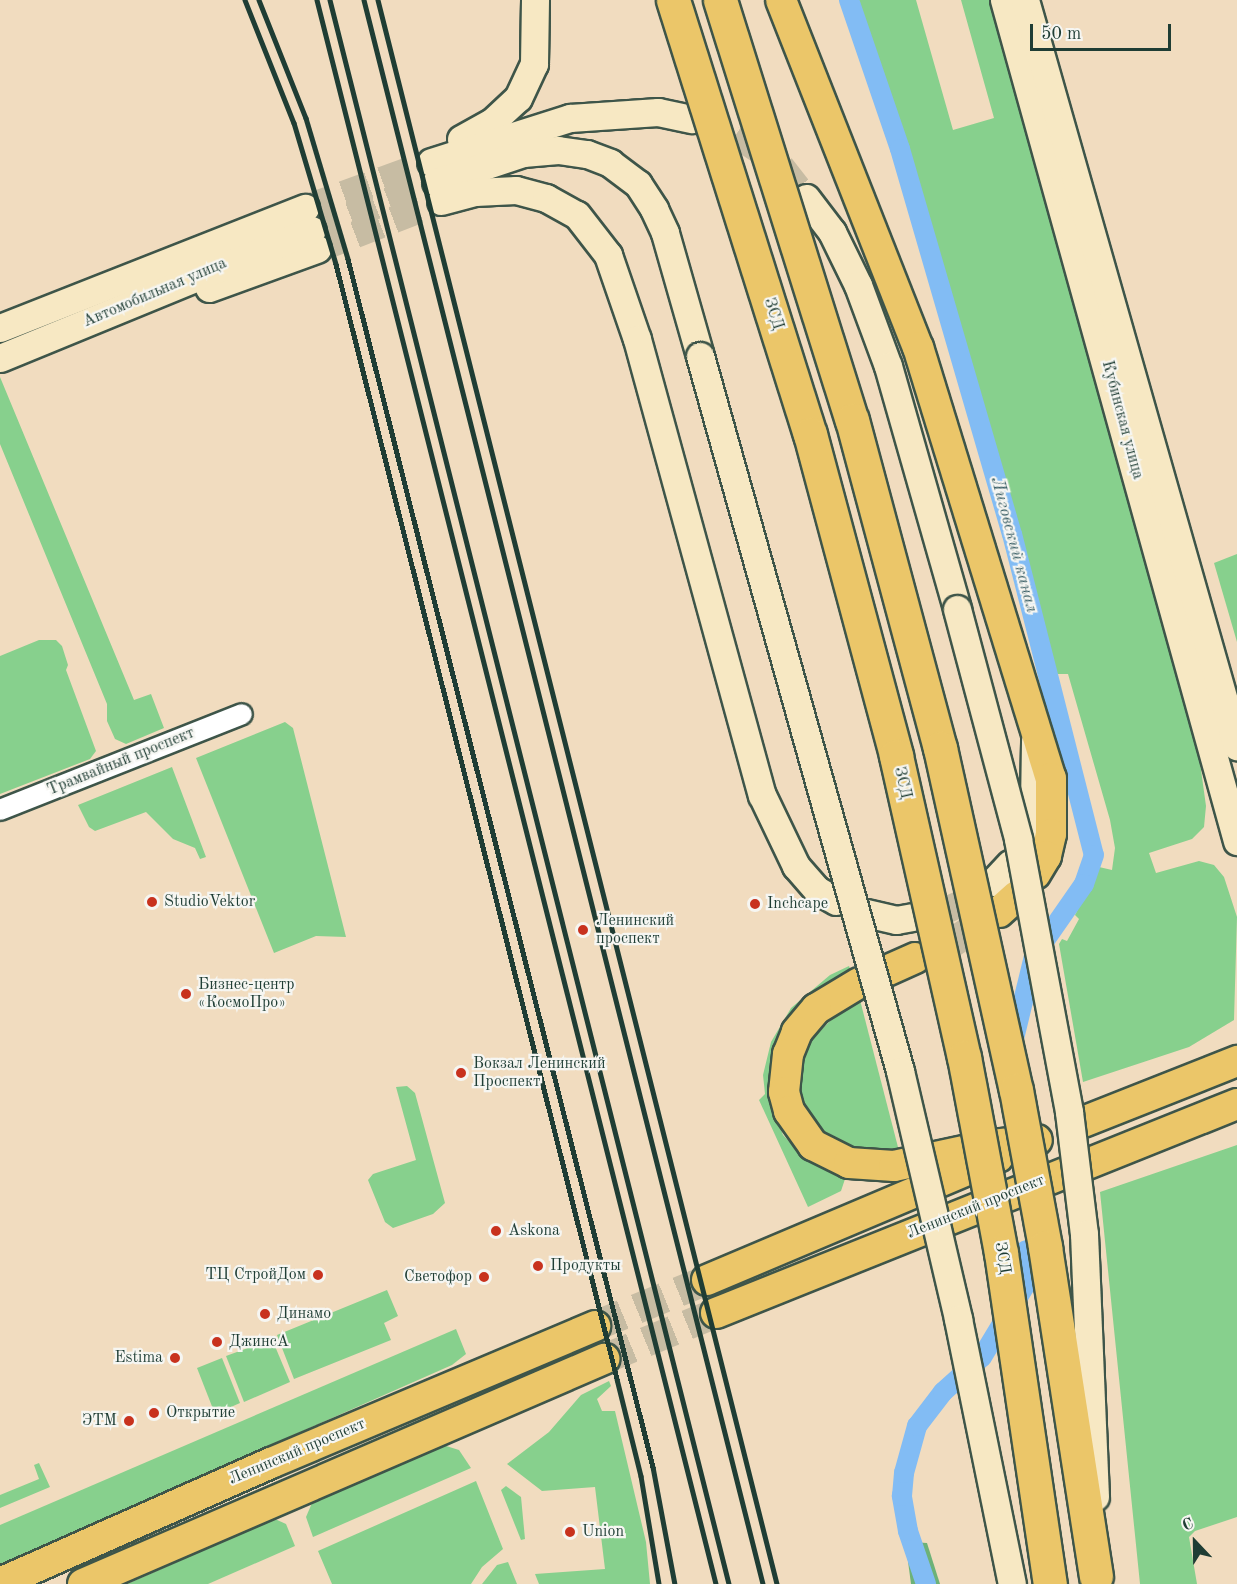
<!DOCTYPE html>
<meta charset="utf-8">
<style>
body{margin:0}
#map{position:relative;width:1237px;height:1584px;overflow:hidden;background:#f1dcbf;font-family:"Old Standard TT",serif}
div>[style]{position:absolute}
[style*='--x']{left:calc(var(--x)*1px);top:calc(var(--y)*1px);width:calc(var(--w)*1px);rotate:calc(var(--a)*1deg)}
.green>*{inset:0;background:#87d08d}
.forest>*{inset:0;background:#6db278}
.canal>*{height:20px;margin:-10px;padding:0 10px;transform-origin:10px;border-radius:10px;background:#82bcf4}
.secondary-tunnel>*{height:27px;margin-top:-13.5px;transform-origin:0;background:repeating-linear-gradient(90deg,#c7bca3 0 27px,transparent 0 41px)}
.primary-tunnel>*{height:30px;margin-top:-15px;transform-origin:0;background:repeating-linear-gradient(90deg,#c7bca3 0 30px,transparent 0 45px)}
.roads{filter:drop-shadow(2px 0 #3e5549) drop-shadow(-2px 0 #3e5549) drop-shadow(0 2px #3e5549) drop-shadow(0 -2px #3e5549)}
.minor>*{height:20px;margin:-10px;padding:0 10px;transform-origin:10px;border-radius:10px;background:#fff}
.secondary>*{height:27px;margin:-13.5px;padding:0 13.5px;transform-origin:13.5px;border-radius:13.5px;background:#f7e8c3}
.primary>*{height:30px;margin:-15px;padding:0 15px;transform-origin:15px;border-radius:15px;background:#ebc669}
.rail>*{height:4.5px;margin:-2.25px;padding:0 2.25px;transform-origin:2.25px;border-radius:2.25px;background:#1f3d34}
.bridges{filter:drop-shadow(2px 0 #3e5549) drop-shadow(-2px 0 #3e5549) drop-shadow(0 2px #3e5549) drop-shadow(0 -2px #3e5549)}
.secondary-bridge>*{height:27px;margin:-13.5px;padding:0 13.5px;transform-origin:13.5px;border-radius:13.5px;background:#f7e8c3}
.motorway-bridge>*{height:33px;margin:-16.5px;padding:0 16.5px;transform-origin:16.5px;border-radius:16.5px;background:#ebc669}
.dots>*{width:16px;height:16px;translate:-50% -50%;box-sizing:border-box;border:3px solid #f6f6f2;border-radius:50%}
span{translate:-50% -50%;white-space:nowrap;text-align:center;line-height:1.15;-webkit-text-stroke:4.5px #f6f6f2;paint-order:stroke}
.street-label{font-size:16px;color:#1f3d34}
.poi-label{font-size:16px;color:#1f3d34}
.left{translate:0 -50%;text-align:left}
.right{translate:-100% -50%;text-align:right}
.water-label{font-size:18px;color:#385d64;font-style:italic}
.north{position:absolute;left:1165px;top:1512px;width:60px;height:60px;-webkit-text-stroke:4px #f6f6f2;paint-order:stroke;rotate:338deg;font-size:16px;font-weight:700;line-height:24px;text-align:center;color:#1f3d34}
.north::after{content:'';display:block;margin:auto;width:21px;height:27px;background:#1f3d34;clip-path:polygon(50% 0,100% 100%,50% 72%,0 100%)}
.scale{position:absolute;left:1030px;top:24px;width:141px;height:27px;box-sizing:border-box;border:3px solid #1f3d34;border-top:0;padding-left:8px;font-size:18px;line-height:21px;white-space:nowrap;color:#1f3d34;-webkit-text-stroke:4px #f6f6f2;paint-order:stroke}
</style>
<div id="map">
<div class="green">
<i style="clip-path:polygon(856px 0,916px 0,953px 130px,994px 118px,961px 0,990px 0,1197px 741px,1206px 806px,1204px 827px,1192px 839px,1149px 853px,1156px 873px,1199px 861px,1214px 865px,1224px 877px,1237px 917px,1234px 1020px,1189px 1047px,1083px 1082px,1059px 944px,1062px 939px,1067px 941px,1079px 919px,1075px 915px,1099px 867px,1112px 870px,1115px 848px,1110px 820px,1068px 674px,1057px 674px,914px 166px)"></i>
<i style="clip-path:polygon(0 377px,134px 700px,151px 694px,164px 728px,126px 744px,115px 739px,107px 721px,107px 704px,0 444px)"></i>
<i style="clip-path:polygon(1237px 554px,1237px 642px,1214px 563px)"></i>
<i style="clip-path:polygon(39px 640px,56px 640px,62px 646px,68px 665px,66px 670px,96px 751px,90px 759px,0 794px,0 656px)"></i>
<i style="clip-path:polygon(285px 722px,293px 728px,346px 937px,316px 936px,274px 953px,196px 758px)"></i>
<i style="clip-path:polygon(172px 767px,206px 857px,200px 859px,195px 848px,173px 839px,146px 812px,95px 831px,89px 827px,78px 805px)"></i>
<i style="clip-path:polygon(849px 966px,851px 971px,828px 982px,793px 1012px,780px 1031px,769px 1067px,769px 1097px,783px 1135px,807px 1161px,845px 1179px,841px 1191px,808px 1207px,759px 1100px,765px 1094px,763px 1075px,771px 1042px,791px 1008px,830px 975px)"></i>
<i style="clip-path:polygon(860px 1000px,899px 1151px,873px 1157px,836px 1143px,820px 1129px,807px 1112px,799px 1090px,801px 1065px,812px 1039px,836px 1015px)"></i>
<i style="clip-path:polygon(407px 1086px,415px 1093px,445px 1203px,433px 1214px,393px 1228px,385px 1222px,368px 1180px,373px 1174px,416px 1160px,396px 1087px)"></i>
<i style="clip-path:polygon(1237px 1145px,1237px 1517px,1195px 1531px,1189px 1537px,1197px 1584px,1140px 1584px,1100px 1192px)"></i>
<i style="clip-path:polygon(387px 1290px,398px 1316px,384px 1323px,391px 1340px,294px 1379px,277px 1335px)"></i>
<i style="clip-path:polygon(456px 1329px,466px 1354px,452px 1365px,0 1565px,0 1525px)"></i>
<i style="clip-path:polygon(272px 1339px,290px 1382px,244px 1402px,226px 1356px)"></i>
<i style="clip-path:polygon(222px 1358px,240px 1403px,215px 1414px,197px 1368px)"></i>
<i style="clip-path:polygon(609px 1381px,611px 1386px,597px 1399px,602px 1411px,615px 1411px,646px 1542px,650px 1584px,539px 1584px,535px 1574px,605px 1569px,595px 1487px,542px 1491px,507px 1464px,549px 1432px,581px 1395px)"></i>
<i style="clip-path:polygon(443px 1445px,459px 1450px,471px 1468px,313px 1537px,306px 1517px,312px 1503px)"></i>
<i style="clip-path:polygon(39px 1463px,50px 1487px,0 1508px,0 1495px,39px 1479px,34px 1465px)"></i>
<i style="clip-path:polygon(476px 1481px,503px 1549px,482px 1567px,471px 1584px,332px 1584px,318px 1551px)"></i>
<i style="clip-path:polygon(506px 1486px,521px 1497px,525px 1539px,521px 1540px,501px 1490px)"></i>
<i style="clip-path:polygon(275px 1519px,286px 1524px,295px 1546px,208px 1584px,127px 1584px)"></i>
<i style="clip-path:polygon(508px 1562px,517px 1584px,482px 1584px,497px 1565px)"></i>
</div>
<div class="forest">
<i style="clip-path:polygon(911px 1542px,927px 1543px,940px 1584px,911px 1584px,906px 1546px)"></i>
</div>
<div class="canal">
<i style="--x:849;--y:0;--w:157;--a:71.1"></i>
<i style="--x:900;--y:149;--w:401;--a:73.8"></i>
<i style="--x:1012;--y:534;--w:331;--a:75.7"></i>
<i style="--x:1094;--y:855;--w:31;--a:109"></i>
<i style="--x:1084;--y:884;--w:88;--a:124.8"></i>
<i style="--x:1034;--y:956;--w:94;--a:103.6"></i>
<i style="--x:926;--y:1584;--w:56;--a:-108.8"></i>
<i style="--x:908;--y:1531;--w:36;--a:-100"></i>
<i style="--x:902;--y:1496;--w:23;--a:-85"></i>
<i style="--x:904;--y:1473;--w:49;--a:-74.5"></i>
<i style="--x:917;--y:1426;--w:43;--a:-52.6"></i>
<i style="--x:943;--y:1392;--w:52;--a:-41.9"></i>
<i style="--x:982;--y:1357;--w:91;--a:-58.9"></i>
<i style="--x:1029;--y:1279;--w:29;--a:-96"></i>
</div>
<div class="secondary-tunnel">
<i style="--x:697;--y:121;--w:41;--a:18.4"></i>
<i style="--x:736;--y:134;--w:25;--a:34"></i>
<i style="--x:757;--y:148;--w:30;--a:37"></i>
<i style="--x:781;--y:166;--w:41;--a:52"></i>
<i style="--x:305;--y:208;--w:134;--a:-20.1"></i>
<i style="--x:312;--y:230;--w:133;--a:-21.2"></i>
<i style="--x:317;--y:249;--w:133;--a:-21.2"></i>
<i style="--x:913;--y:917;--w:28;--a:-10"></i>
<i style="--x:941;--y:912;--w:35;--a:-24"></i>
<i style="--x:973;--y:898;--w:19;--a:-39"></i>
</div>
<div class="primary-tunnel">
<i style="--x:918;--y:957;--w:31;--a:-21"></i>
<i style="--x:947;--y:946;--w:62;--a:-33.2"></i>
<i style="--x:595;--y:1326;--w:121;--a:-22.3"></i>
<i style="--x:604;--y:1359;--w:121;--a:-22.3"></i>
</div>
<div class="roads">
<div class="minor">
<i style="--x:0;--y:810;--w:260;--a:-21.6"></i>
</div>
<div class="secondary">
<i style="--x:1004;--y:0;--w:873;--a:74.51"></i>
<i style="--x:1025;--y:0;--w:776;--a:74.14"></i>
<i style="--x:461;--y:139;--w:37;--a:-29"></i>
<i style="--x:493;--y:121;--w:34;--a:-43"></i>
<i style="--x:518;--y:98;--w:38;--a:-65"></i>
<i style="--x:534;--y:64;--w:64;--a:-89.1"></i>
<i style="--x:431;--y:162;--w:146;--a:-17.6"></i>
<i style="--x:570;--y:118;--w:88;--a:-3.9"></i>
<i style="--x:658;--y:112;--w:35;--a:12"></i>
<i style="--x:436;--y:182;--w:92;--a:-18.4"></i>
<i style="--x:523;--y:153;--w:35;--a:-5"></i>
<i style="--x:558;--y:150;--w:29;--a:8"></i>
<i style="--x:587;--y:154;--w:25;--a:21"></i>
<i style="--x:610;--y:163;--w:35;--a:37"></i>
<i style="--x:638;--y:184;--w:30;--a:57"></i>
<i style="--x:654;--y:209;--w:26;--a:65"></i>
<i style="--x:665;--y:233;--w:128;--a:74.1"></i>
<i style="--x:806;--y:198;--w:43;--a:52.6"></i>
<i style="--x:832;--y:232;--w:59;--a:63.9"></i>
<i style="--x:858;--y:285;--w:86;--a:69.7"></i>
<i style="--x:888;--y:366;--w:253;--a:74.1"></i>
<i style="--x:441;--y:201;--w:35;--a:-15"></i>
<i style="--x:475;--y:192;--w:41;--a:-2.8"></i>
<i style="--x:516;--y:190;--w:31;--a:15"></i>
<i style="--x:546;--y:198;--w:35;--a:29"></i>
<i style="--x:577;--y:215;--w:51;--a:52.2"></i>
<i style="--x:608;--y:255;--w:89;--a:71"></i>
<i style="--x:637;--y:339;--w:473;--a:74.7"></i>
<i style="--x:762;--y:795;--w:79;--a:64.4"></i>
<i style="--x:796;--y:866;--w:32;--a:49"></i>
<i style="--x:817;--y:890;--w:22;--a:30"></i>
<i style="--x:209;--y:288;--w:115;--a:-19.9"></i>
<i style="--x:0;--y:328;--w:328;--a:-21.5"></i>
<i style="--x:0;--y:358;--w:337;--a:-22.3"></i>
<i style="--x:1026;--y:835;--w:30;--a:-75"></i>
<i style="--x:1034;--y:806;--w:65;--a:-89.1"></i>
<i style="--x:993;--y:882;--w:25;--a:-47"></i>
<i style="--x:866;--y:913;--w:31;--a:13"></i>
<i style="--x:896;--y:920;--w:17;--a:-10"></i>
</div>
<div class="primary">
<i style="--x:781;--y:0;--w:373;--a:68.5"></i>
<i style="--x:918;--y:347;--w:451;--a:72.9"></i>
<i style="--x:1051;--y:778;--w:56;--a:90"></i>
<i style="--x:1051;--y:834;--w:23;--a:103"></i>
<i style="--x:1046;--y:856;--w:21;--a:121"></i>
<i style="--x:999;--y:912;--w:24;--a:-42"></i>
<i style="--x:884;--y:972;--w:34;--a:-24"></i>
<i style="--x:859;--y:983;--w:50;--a:148.8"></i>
<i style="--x:816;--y:1009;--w:30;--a:130"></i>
<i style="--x:797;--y:1032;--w:24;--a:112"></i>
<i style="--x:788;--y:1054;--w:38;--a:96"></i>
<i style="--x:784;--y:1092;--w:20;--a:75"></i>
<i style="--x:789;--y:1111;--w:42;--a:54.8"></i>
<i style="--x:813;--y:1145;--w:40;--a:26.6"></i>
<i style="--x:849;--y:1163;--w:45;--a:3.8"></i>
<i style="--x:894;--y:1166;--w:100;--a:-12.1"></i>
<i style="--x:992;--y:1145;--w:45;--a:-6.3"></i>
<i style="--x:1083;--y:1122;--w:166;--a:-21.6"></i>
<i style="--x:707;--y:1280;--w:316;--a:-22.9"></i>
<i style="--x:716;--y:1313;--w:561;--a:-21.86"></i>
<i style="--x:0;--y:1583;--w:296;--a:-23.9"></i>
<i style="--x:271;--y:1463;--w:352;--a:-22.9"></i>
<i style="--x:83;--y:1584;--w:568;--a:-23.36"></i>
</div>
</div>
<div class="rail">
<i style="--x:245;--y:0;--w:132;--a:68.3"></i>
<i style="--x:294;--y:123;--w:147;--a:73.4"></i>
<i style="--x:336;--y:264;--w:1150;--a:75.85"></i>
<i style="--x:617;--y:1379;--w:100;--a:76.1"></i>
<i style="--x:641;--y:1476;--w:109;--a:80.5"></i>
<i style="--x:259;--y:0;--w:127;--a:68.3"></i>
<i style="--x:306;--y:118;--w:147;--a:73.4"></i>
<i style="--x:348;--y:259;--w:1246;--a:75.83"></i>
<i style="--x:653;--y:1467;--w:119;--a:79.4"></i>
<i style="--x:317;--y:0;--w:1633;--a:75.86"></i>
<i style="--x:330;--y:0;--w:1633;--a:75.86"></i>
<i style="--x:364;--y:0;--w:1633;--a:75.86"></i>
<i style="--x:378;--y:0;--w:1633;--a:75.86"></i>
</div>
<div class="bridges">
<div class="secondary-bridge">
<i style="--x:700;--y:356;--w:742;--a:74.37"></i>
<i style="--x:900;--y:1071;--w:255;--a:76.8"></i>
<i style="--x:958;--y:1319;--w:270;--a:78.5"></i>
<i style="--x:957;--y:609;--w:238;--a:75.1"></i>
<i style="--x:1018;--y:839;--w:278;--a:79.4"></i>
<i style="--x:1069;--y:1112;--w:123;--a:83"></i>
<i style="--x:1084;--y:1234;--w:263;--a:87.6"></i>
</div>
<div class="motorway-bridge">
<i style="--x:673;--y:0;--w:455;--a:72.5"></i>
<i style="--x:810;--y:434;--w:333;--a:75"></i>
<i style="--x:896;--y:756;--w:309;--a:77.3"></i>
<i style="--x:964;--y:1057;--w:199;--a:79.3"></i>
<i style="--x:1001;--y:1253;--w:335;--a:81.6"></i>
<i style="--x:720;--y:0;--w:440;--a:72.6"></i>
<i style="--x:852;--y:420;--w:340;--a:75"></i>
<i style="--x:940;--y:748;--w:350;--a:77.5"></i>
<i style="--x:1016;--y:1090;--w:160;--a:79.5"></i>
<i style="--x:1045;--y:1247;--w:333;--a:81.2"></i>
</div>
</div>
<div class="dots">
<i style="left:152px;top:902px;background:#c8321e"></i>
<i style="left:755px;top:904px;background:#c8321e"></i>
<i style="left:583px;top:930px;background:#c8321e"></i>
<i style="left:186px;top:994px;background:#c8321e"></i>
<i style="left:461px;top:1073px;background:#c8321e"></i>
<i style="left:496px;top:1231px;background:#c8321e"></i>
<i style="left:538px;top:1266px;background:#c8321e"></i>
<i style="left:318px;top:1275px;background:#c8321e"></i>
<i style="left:484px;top:1277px;background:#c8321e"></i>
<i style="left:265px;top:1314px;background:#c8321e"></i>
<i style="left:217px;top:1342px;background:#c8321e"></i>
<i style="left:175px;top:1358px;background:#c8321e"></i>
<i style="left:154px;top:1413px;background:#c8321e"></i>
<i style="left:129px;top:1421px;background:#c8321e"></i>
<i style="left:570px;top:1532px;background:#c8321e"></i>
</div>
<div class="street-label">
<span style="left:155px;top:293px;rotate:-23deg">Автомобильная улица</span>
<span style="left:773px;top:314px;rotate:72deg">ЗСД</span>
<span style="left:1122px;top:420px;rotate:75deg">Кубинская улица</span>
<span style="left:121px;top:762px;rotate:-22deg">Трамвайный проспект</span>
<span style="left:902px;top:783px;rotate:77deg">ЗСД</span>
<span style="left:976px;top:1207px;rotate:-22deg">Ленинский проспект</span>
<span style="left:1002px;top:1258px;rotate:80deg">ЗСД</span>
<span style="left:297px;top:1452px;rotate:-23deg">Ленинский проспект</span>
</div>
<div class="poi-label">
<span class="left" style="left:164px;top:902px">StudioVektor</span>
<span class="left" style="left:767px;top:904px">Inchcape</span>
<span class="left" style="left:596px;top:930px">Ленинский<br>проспект</span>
<span class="left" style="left:198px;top:994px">Бизнес-центр<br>«КосмоПро»</span>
<span class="left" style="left:473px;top:1073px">Вокзал Ленинский<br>Проспект</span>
<span class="left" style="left:508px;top:1231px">Askona</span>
<span class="left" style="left:550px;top:1266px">Продукты</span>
<span class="right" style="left:306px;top:1275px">ТЦ СтройДом</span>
<span class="right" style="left:472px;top:1277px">Светофор</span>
<span class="left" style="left:277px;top:1314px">Динамо</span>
<span class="left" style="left:229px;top:1342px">ДжинсА</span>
<span class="right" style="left:163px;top:1358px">Estima</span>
<span class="left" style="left:166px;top:1413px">Открытие</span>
<span class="right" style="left:117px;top:1421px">ЭТМ</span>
<span class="left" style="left:582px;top:1532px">Union</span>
</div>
<div class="water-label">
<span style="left:1014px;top:545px;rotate:75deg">Лиговский канал</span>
</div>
<div class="north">С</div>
<div class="scale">50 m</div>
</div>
